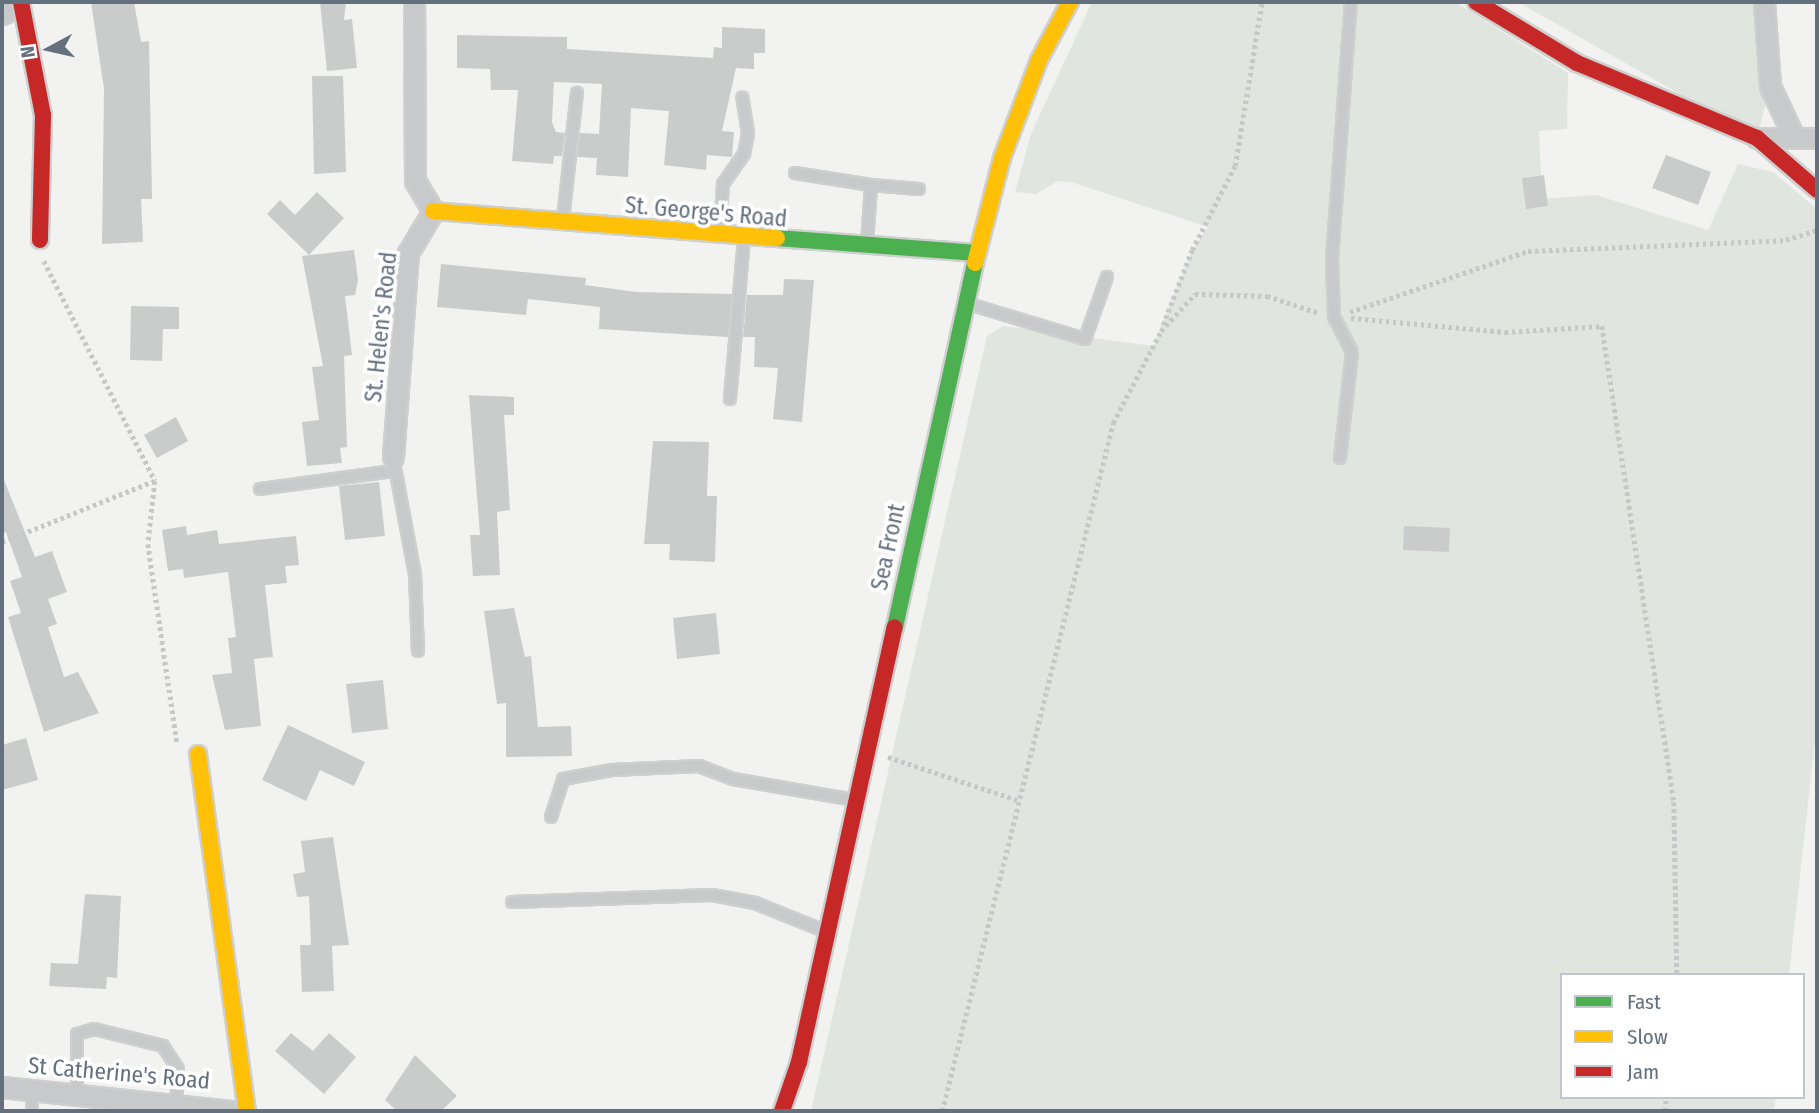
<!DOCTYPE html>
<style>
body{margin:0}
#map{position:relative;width:1819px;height:1113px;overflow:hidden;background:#f2f3f1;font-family:"Fira Sans Condensed",sans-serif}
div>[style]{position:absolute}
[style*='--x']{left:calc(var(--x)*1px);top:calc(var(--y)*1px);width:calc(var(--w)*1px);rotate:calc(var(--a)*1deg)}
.green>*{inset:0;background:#e0e5df}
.building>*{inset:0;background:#cacccc}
.path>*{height:4.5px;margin-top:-2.25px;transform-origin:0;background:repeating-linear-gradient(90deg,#c6c7c7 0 3.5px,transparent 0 7px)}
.roads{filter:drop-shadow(2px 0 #cecfcf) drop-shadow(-2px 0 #cecfcf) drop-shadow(0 2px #cecfcf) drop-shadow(0 -2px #cecfcf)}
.lane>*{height:10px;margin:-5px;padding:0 5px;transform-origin:5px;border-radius:5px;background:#c8c9cb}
.street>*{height:19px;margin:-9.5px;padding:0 9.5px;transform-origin:9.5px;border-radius:9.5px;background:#c8c9cb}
.fast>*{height:16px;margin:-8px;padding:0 8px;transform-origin:8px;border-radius:8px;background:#4caf50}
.slow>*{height:16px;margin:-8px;padding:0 8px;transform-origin:8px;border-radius:8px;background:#ffc107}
.jam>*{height:16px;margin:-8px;padding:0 8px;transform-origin:8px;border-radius:8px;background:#c62828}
span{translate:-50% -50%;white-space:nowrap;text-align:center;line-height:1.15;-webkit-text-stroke:7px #fff;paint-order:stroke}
.street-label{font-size:23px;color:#65707f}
.frame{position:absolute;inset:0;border:4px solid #65707f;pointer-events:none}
.legend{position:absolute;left:1560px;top:973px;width:245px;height:126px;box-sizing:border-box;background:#fff;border:2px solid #c1c6cc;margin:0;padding:9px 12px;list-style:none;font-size:21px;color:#65707f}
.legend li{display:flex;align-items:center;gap:14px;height:35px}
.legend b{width:35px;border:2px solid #c1c6cc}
.north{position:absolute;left:14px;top:14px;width:70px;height:70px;-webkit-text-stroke:5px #fff;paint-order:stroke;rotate:262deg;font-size:19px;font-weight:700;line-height:28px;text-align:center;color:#65707f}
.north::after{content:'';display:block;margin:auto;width:24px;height:32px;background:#65707f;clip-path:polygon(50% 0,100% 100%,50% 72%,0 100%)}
</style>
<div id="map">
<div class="green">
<i style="clip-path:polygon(1092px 2px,1455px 2px,1568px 73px,1567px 129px,1539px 131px,1541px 175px,1525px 178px,1527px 200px,1596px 195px,1708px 230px,1738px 164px,1773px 172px,1817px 209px,1817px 722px,1789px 975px,1562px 975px,1562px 1097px,1776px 1097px,1774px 1111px,811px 1111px,987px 336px,1003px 326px,1153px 346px,1192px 250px,1208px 227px,1071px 182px,1058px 181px,1036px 194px,1015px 192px,1031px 134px)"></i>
<i style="clip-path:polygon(1518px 2px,1764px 2px,1770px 86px,1757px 138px)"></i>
</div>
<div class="building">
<i style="clip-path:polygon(91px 2px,134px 2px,141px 42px,149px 41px,152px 199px,141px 199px,143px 242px,102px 244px,104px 89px)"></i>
<i style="clip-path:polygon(320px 2px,346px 2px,344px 20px,352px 19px,357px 68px,327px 71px)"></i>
<i style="clip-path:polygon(722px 27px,765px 29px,765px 53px,754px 53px,754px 69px,736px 68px,722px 131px,734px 132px,732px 157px,707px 155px,706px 170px,664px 165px,669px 111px,631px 108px,628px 177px,596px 175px,597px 158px,577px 157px,580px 133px,599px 134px,602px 84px,554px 82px,552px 122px,556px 132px,565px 133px,562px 156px,554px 156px,553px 164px,512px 161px,518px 90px,491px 90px,490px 69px,457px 68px,457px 35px,567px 37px,567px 49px,713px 58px,714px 47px,722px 48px)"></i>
<i style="clip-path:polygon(312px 76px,343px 76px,346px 172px,314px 174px)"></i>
<i style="clip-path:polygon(1666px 155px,1711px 172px,1698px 205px,1652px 188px)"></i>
<i style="clip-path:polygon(1544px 175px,1548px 206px,1526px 209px,1522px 178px)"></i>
<i style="clip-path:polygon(317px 192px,344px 218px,309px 255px,267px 214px,280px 200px,295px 215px)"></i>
<i style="clip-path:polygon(354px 250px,358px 280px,355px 295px,345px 296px,352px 355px,344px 356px,347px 447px,340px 448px,342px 463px,307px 466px,302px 422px,319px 420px,312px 367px,323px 366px,302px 256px)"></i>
<i style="clip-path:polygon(441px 264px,586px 278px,585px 285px,636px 292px,732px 294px,728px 337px,599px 329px,600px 307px,528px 299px,526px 315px,437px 307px)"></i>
<i style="clip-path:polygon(784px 279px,814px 280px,802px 422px,773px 419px,778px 368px,754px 367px,755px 337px,743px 337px,747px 295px,783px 295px)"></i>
<i style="clip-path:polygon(131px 306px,179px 307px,179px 329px,163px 329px,162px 361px,130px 360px)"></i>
<i style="clip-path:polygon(469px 395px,514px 397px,514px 415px,504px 415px,510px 510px,497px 512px,500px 575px,473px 576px,470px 535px,480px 535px)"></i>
<i style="clip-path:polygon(176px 417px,188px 441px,157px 458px,144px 435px)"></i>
<i style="clip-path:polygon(653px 441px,709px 442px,707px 496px,717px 496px,715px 562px,669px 560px,670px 544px,644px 544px)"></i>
<i style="clip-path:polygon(2px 475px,35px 557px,52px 551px,67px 592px,48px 599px,57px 624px,48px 627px,64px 677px,78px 672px,99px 713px,44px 732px,8px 617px,21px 613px,10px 581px,22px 577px,6px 532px,2px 534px)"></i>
<i style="clip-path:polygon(379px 482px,385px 536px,345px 540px,339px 486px)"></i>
<i style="clip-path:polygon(186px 526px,187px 535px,217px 530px,219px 544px,296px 536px,299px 565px,285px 566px,287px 583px,265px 585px,273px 657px,254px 659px,261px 726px,225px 730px,212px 675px,232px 673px,228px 638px,236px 637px,228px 572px,184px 578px,183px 569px,168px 571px,162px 530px)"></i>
<i style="clip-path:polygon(1404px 526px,1450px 528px,1449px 552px,1403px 550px)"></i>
<i style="clip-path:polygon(514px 608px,525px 657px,531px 656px,538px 727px,571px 726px,572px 756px,506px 757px,506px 703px,497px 704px,484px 611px)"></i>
<i style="clip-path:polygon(716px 613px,720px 654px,677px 659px,673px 618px)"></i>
<i style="clip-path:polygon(383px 680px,388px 729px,352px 733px,346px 684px)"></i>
<i style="clip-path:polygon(288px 725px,365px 762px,354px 786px,320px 770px,306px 801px,262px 780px)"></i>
<i style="clip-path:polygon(26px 738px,38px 780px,2px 790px,2px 745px)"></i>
<i style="clip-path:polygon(333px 837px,349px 945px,332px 946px,334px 991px,302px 992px,300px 945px,311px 945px,309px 896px,297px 897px,293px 874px,305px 872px,301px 841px)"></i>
<i style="clip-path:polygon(85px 894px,121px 896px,117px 978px,107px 977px,106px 989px,49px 986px,51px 963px,78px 964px)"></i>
<i style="clip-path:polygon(291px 1033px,313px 1051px,329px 1033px,356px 1057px,324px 1094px,275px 1051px)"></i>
<i style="clip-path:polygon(415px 1055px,457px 1096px,441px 1111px,397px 1111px,385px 1100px)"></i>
</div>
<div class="path">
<i style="--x:44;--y:261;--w:246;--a:63.2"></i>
<i style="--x:155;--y:481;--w:63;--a:96.3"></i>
<i style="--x:148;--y:544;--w:200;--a:81.7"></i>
<i style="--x:1350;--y:312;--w:188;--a:-18.9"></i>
<i style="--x:1528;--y:251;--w:258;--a:-2.4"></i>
<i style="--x:1786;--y:240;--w:33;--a:-18"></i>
<i style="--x:1351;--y:318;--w:155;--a:5.2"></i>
<i style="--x:1505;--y:332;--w:97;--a:-3.5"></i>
<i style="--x:1602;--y:326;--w:481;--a:81.4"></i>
<i style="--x:1674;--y:802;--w:173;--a:89"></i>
<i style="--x:1163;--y:325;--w:80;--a:-68.9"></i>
<i style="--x:1192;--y:250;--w:94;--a:-62.9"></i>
<i style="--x:1235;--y:166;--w:166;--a:-80.7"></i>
<i style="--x:2;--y:542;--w:164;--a:-21.9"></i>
<i style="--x:888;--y:757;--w:136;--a:18.4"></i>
<i style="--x:942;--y:1111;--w:709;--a:-76.04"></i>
<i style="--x:1113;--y:423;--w:104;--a:-62.4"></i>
<i style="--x:1161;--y:331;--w:50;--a:-47.4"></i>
<i style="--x:1195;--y:294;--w:72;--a:1.6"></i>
<i style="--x:1267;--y:296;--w:55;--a:18.1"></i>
<i style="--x:1665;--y:1111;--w:14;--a:-86"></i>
</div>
<div class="roads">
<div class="lane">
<i style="--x:795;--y:173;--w:77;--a:9"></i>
<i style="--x:563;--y:219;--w:127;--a:-83.7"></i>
<i style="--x:720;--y:232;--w:48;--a:-86.4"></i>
<i style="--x:723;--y:184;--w:37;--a:-55"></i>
<i style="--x:744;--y:154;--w:21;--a:-79"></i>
<i style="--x:748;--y:133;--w:36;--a:-99"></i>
<i style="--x:867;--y:244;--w:59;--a:-86.1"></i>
<i style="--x:871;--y:185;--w:48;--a:4.8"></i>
<i style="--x:969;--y:304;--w:121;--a:16.8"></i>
<i style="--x:1085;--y:339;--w:66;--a:-70.5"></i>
<i style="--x:730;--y:399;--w:162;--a:-85"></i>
<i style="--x:393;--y:457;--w:119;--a:79.4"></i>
<i style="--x:415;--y:574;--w:77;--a:87.8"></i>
<i style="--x:1340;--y:458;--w:107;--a:-83.5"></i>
<i style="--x:1352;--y:352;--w:39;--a:-117"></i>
<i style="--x:1334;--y:317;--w:58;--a:-92"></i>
<i style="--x:1332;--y:259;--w:258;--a:-85.8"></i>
<i style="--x:260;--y:489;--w:135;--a:-7.7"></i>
<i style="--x:551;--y:817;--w:40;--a:-72"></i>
<i style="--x:563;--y:779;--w:50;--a:-10.4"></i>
<i style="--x:612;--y:770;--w:87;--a:-2.6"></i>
<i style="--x:699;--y:766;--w:36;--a:21"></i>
<i style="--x:733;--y:779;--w:124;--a:9.8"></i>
<i style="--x:512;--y:902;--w:200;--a:-2"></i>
<i style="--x:712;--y:895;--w:44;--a:10.5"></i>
<i style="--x:755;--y:903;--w:78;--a:21.9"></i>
<i style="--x:77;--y:1094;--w:60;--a:-90"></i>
<i style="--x:77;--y:1034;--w:18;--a:-16"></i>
<i style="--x:94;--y:1029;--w:71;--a:13.8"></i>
<i style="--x:163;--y:1046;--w:27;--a:57"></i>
<i style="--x:178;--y:1069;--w:33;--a:93"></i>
<i style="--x:32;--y:1111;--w:21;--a:-90"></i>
</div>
<div class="street">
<i style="--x:1764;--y:2;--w:84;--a:85.9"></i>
<i style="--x:1770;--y:86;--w:52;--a:64.9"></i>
<i style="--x:2;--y:14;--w:20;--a:-27"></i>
<i style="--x:1757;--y:138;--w:60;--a:0"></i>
<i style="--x:393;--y:457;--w:205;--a:-85.8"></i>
<i style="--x:408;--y:253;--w:49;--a:-59.2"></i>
<i style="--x:433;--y:211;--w:35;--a:-121"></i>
<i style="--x:415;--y:181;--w:179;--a:-90.3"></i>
<i style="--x:2;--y:1087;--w:230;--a:6"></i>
</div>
<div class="fast">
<i style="--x:777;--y:238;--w:201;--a:4.3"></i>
<i style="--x:895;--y:627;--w:373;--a:-77.6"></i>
</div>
<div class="slow">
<i style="--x:433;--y:211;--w:345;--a:4.5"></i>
<i style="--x:975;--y:263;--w:108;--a:-75.6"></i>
<i style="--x:1002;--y:158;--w:105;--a:-69.3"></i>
<i style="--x:1039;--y:60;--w:66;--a:-61.9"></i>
<i style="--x:198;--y:754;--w:360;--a:82.2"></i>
</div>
<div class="jam">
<i style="--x:21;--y:2;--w:115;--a:79"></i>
<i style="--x:43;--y:115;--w:125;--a:91.4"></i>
<i style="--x:1476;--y:2;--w:118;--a:31.1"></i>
<i style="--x:1577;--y:63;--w:195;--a:22.6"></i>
<i style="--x:1757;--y:138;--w:79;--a:40.9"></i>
<i style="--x:782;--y:1111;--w:52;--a:-70.9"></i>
<i style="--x:799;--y:1062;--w:445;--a:-77.6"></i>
</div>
</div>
<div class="street-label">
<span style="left:706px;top:212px;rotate:5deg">St. George's Road</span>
<span style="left:381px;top:327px;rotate:-84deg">St. Helen's Road</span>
<span style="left:888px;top:547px;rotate:-78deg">Sea Front</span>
<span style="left:119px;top:1073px;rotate:5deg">St Catherine's Road</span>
</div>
<div class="frame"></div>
<ul class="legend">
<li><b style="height:9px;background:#4caf50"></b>Fast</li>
<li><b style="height:9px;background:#ffc107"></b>Slow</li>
<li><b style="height:9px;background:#c62828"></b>Jam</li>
</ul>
<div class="north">N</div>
</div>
